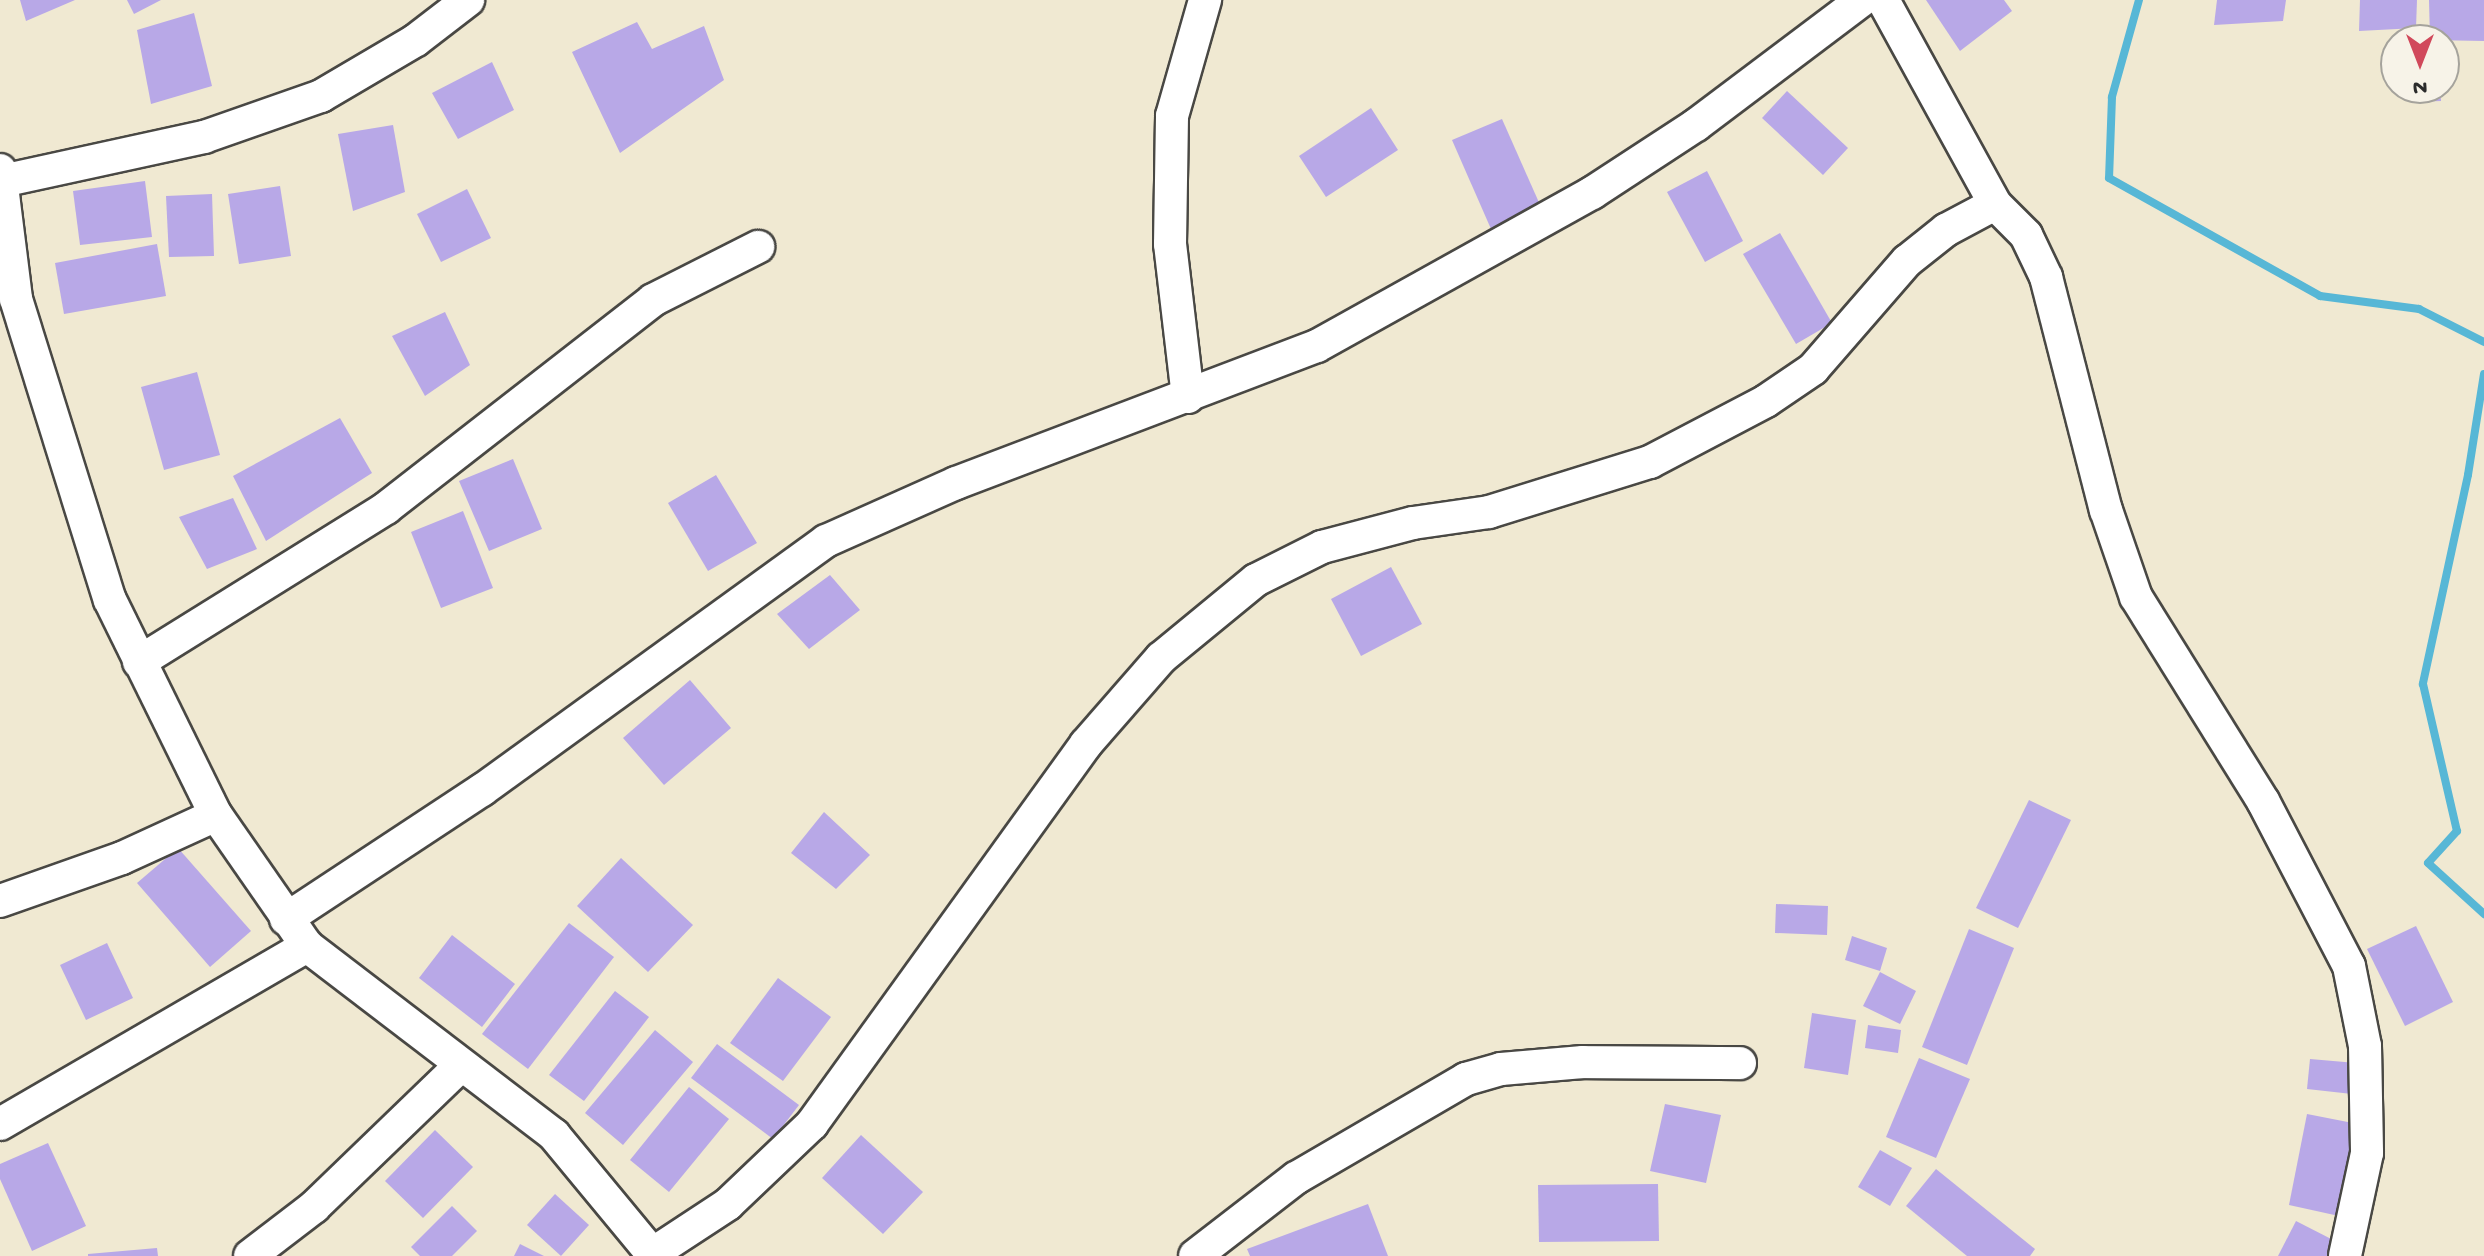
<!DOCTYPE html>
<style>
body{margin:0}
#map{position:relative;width:2484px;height:1256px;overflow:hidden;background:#f0e9d2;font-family:"Gochi Hand",sans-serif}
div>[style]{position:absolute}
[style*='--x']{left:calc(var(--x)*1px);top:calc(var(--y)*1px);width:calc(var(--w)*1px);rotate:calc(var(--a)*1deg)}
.stream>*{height:8px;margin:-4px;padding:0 4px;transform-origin:4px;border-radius:4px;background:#57b7d6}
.building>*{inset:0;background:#b8a8e7}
.roads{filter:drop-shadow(2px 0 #494844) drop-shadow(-2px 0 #494844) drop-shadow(0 2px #494844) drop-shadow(0 -2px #494844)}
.street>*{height:32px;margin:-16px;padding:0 16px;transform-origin:16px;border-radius:16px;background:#fff}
span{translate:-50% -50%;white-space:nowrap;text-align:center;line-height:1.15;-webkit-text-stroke:6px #f7f3e8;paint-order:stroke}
.north{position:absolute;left:2380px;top:24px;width:80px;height:80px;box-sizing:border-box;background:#f7f3e8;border:2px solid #a5a39c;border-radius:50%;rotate:180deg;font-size:22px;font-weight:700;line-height:32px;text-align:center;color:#2b2b2b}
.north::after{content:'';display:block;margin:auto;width:28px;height:36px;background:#d1495b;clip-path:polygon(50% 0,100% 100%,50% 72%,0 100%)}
</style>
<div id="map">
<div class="stream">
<i style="--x:2139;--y:0;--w:101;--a:105.6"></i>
<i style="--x:2112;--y:97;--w:81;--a:92.1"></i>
<i style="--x:2109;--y:178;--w:242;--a:29.2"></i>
<i style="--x:2320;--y:296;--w:100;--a:7.5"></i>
<i style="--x:2419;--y:309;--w:73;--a:26.9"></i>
<i style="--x:2484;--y:374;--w:102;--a:99"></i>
<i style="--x:2468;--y:475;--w:214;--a:102.2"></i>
<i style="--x:2423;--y:684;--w:151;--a:77"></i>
<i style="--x:2457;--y:831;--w:43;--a:132.2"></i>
<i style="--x:2428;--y:863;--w:76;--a:42.3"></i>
</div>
<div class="building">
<i style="clip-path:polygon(20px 0,75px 0,26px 21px)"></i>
<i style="clip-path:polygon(127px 0,161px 0,134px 14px)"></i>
<i style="clip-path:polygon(1926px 0,2004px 0,2012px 11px,1960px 51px)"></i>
<i style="clip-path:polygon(2217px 0,2286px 0,2283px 21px,2214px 25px)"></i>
<i style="clip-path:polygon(2360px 0,2417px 0,2416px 28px,2359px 31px)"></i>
<i style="clip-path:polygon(2429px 0,2484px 0,2484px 41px,2430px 40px)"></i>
<i style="clip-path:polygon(194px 13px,212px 86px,151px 104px,137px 30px)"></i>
<i style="clip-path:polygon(637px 22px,652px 49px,704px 26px,724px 80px,620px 153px,572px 52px)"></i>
<i style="clip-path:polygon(492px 62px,514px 110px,458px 139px,432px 93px)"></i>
<i style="clip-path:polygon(2414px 88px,2440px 88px,2441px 101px,2414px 102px)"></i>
<i style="clip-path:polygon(1787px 91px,1848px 148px,1823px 175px,1762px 118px)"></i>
<i style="clip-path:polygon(1371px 108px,1398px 150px,1326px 197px,1299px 156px)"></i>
<i style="clip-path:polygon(1502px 119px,1541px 207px,1491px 229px,1452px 140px)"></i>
<i style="clip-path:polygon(393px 125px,405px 192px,353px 211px,338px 134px)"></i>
<i style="clip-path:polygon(1707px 171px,1743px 241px,1705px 262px,1667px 192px)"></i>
<i style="clip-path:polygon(145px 181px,152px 237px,80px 245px,73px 191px)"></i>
<i style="clip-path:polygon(280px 186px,291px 256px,239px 264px,228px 194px)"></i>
<i style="clip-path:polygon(467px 189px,491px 238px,441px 262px,417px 214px)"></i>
<i style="clip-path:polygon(212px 194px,214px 256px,169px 257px,166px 196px)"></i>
<i style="clip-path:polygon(1780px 233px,1832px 323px,1796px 344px,1743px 254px)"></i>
<i style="clip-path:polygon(157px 244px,166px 296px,64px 314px,55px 263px)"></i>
<i style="clip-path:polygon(445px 312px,470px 365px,425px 396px,392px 336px)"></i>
<i style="clip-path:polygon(197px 372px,220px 455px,164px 470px,141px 387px)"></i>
<i style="clip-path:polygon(340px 418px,372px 473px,266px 541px,233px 476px)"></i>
<i style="clip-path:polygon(513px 459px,542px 529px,489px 551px,459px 481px)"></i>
<i style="clip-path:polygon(716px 475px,757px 543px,708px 571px,668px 503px)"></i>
<i style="clip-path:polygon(233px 498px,257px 549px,207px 569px,179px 517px)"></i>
<i style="clip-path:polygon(463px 511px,493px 588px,441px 608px,411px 532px)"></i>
<i style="clip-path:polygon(1391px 567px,1422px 624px,1361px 656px,1331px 599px)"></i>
<i style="clip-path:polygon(830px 575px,860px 610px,809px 649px,777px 614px)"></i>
<i style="clip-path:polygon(690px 680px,731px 728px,664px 785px,623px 738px)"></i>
<i style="clip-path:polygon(2029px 800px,2071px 820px,2018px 928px,1976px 908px)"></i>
<i style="clip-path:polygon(824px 812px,870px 855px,836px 889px,791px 853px)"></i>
<i style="clip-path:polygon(178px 848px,251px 931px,210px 967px,137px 883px)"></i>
<i style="clip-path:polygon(621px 858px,693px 925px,648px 972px,577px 906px)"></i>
<i style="clip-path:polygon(1776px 904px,1828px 906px,1827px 935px,1775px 933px)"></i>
<i style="clip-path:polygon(569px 923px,614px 957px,528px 1069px,482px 1034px)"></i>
<i style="clip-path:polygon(2416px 926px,2453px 1002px,2405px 1026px,2367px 949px)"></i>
<i style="clip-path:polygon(1969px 929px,2014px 948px,1967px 1065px,1922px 1047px)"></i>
<i style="clip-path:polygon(452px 935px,515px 984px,482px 1027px,419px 978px)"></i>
<i style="clip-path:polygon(1852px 936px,1887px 948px,1880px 971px,1845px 960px)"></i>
<i style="clip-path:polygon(107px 943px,133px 998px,86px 1020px,60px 965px)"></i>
<i style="clip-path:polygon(1880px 972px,1916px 991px,1900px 1024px,1863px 1006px)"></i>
<i style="clip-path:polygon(778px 978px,831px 1017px,783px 1081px,730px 1043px)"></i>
<i style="clip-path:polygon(615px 991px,649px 1017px,584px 1101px,549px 1075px)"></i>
<i style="clip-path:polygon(1812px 1013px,1856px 1020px,1848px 1075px,1804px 1068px)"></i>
<i style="clip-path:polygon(1868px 1025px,1901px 1030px,1898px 1053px,1865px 1048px)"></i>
<i style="clip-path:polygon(655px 1030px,693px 1062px,623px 1145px,585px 1113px)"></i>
<i style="clip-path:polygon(717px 1044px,799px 1105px,773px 1139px,691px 1078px)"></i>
<i style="clip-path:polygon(1919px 1058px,1970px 1079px,1936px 1158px,1886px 1137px)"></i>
<i style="clip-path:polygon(2310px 1059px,2356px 1063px,2352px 1094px,2307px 1089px)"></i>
<i style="clip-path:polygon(689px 1087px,729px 1119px,669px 1192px,630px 1160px)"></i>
<i style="clip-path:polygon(1665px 1104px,1721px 1115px,1706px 1183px,1650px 1171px)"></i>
<i style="clip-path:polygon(2307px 1114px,2358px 1124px,2339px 1216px,2289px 1205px)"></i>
<i style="clip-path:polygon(435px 1130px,473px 1167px,423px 1218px,385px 1181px)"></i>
<i style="clip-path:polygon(861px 1135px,923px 1192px,883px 1234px,822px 1178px)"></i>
<i style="clip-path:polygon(48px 1143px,86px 1226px,32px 1251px,0 1179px,0 1164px)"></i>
<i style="clip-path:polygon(1880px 1150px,1912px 1168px,1890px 1206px,1858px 1187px)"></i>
<i style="clip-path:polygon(1936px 1169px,2035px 1249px,2030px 1256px,1967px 1256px,1906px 1206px)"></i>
<i style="clip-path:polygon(1658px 1184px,1659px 1241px,1539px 1242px,1538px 1185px)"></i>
<i style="clip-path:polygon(555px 1194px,589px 1225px,561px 1256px,527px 1225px)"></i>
<i style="clip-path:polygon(1368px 1204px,1388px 1256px,1250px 1256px,1247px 1249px)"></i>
<i style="clip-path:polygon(452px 1206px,477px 1231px,452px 1256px,420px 1256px,411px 1247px)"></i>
<i style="clip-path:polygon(2296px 1221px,2339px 1243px,2332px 1256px,2278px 1256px)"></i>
<i style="clip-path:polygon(520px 1244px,544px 1256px,514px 1256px)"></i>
<i style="clip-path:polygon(157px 1248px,158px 1256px,88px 1256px,88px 1254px)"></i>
</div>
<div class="roads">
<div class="street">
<i style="--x:1883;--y:0;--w:233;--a:61.2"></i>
<i style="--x:1995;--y:204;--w:44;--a:45"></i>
<i style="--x:2026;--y:235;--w:47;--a:64.5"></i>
<i style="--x:2046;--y:277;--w:241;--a:75.6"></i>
<i style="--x:2106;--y:510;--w:92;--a:71"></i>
<i style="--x:2136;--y:597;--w:240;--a:58.1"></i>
<i style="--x:2263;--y:801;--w:186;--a:62.5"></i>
<i style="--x:2349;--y:966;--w:82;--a:78.7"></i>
<i style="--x:2365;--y:1046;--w:107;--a:88.9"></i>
<i style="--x:2367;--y:1153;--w:105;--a:102.1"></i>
<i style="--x:0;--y:170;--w:130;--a:82.9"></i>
<i style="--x:16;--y:299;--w:315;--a:72.7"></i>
<i style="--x:110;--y:600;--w:240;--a:63.8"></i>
<i style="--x:216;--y:815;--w:160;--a:55.2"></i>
<i style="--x:307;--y:946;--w:311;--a:37.4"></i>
<i style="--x:554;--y:1135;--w:157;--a:50.4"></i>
<i style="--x:2;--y:181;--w:207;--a:-12.3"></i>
<i style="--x:204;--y:137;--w:124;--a:-19.3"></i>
<i style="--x:321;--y:96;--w:110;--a:-30.5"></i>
<i style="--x:416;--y:40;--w:66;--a:-37.6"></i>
<i style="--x:1188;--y:397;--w:154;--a:-96.7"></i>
<i style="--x:1170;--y:244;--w:128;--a:-89.1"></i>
<i style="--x:1172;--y:116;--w:121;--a:-74.1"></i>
<i style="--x:139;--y:662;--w:291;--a:-31.9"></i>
<i style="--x:386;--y:508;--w:338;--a:-37.9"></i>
<i style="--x:653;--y:300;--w:118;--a:-26.8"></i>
<i style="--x:0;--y:901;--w:129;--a:-19.4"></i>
<i style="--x:122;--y:858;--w:103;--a:-24.6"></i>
<i style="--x:286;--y:919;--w:235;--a:-33.4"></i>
<i style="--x:482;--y:790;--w:425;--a:-35.9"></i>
<i style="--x:826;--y:541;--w:142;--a:-24"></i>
<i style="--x:956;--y:483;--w:386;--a:-20.8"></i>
<i style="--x:1317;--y:346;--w:315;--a:-29.1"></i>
<i style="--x:1592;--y:193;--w:124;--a:-33.2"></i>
<i style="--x:1696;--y:125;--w:208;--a:-37"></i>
<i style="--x:0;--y:1124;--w:355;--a:-30.1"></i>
<i style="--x:652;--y:1254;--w:91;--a:-33.3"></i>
<i style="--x:728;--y:1204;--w:116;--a:-43.6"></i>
<i style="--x:812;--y:1124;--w:468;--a:-54.2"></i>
<i style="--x:1086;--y:744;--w:114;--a:-48.9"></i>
<i style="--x:1161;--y:658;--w:123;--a:-39.4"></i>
<i style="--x:1256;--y:580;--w:74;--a:-26.6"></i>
<i style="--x:1322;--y:547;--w:94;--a:-14.8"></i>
<i style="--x:1413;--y:523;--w:77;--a:-8.2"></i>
<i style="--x:1489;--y:512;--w:169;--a:-17.3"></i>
<i style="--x:1650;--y:462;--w:131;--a:-27.7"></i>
<i style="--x:1766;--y:401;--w:57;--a:-34.2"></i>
<i style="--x:1813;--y:369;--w:143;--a:-49"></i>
<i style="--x:1907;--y:261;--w:50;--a:-38.5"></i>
<i style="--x:1946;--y:230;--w:55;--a:-28"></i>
<i style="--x:250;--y:1256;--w:81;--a:-37.4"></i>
<i style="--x:314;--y:1207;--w:203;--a:-44"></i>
<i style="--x:1195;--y:1256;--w:128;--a:-37.7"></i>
<i style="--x:1296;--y:1178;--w:197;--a:-30.2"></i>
<i style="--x:1466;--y:1079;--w:36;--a:-16"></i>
<i style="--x:1501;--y:1069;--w:82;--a:-4.9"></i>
<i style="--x:1583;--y:1062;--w:157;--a:0.4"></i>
</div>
</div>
<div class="north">N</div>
</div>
